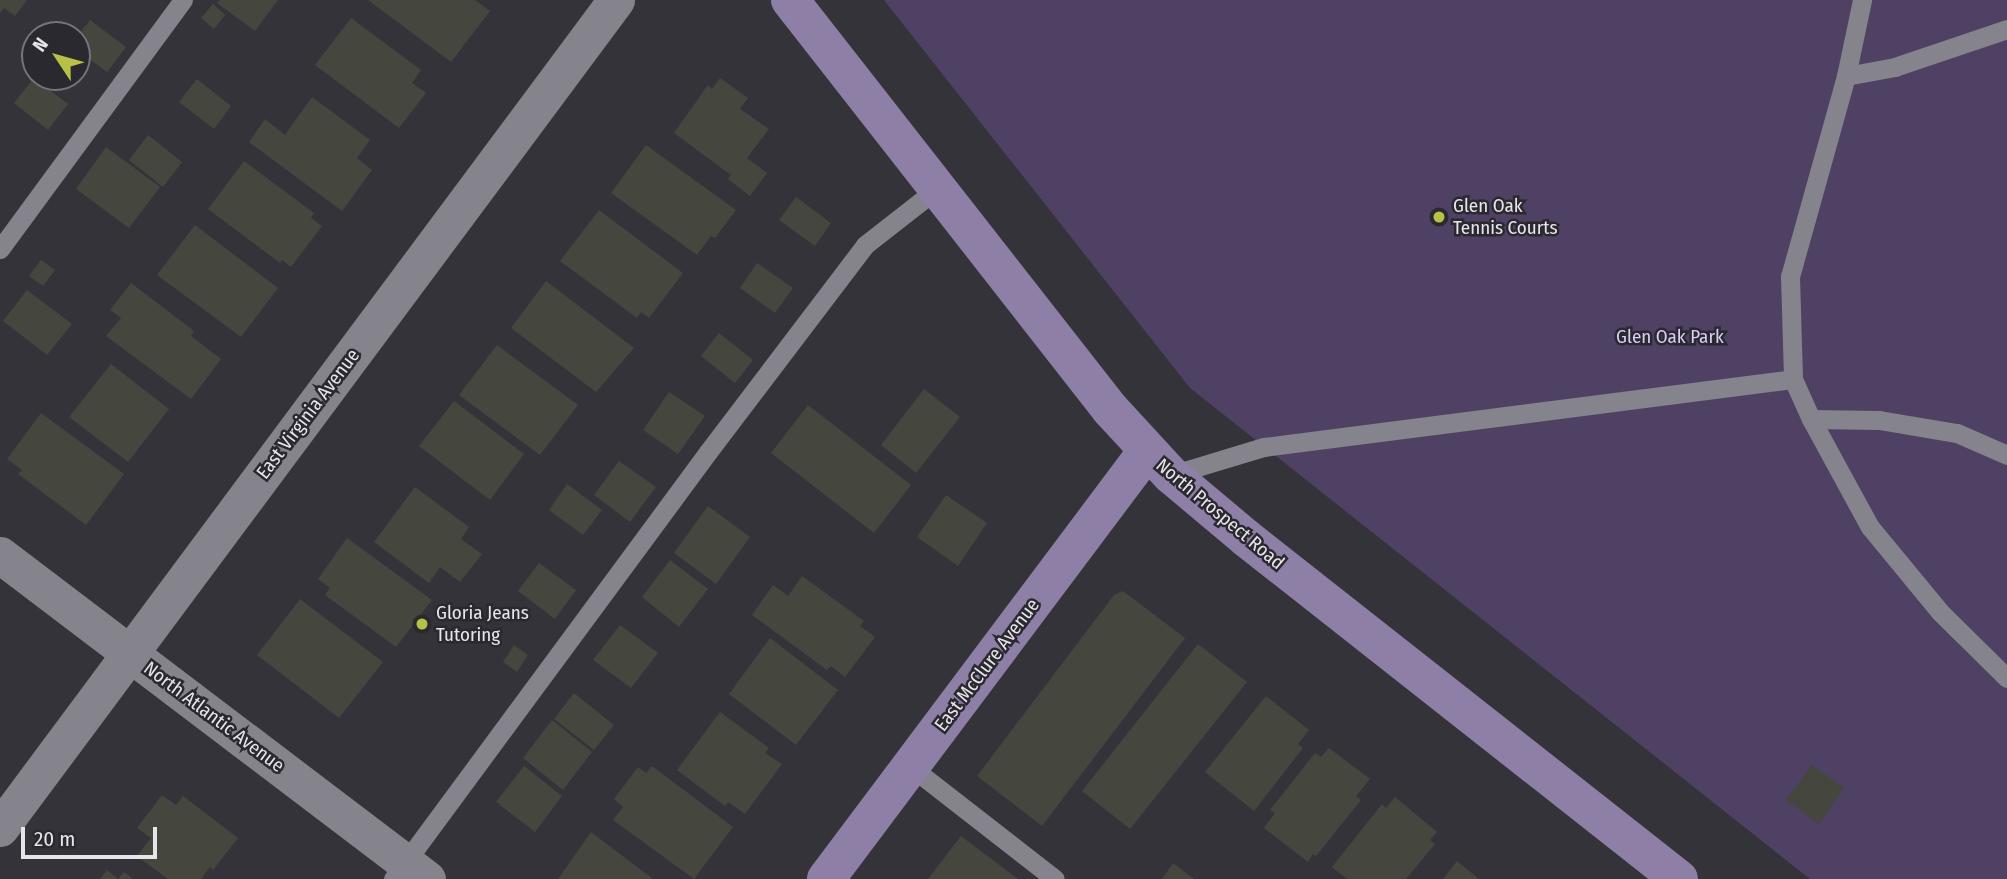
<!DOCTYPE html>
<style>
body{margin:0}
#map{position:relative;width:2007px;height:879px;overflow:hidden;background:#35333a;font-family:"Fira Sans Condensed",sans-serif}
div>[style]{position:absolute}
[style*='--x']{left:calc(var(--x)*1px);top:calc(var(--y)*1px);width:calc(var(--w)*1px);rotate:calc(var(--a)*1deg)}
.green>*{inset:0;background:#4e4163}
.building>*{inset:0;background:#45463e}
.lane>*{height:19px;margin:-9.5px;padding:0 9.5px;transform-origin:9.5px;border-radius:9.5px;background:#85838b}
.street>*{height:37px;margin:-18.5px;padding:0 18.5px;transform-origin:18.5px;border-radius:18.5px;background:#85838b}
.secondary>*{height:38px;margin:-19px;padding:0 19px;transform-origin:19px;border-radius:19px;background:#8e7fa7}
.dots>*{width:19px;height:19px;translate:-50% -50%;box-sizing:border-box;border:4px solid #2b2930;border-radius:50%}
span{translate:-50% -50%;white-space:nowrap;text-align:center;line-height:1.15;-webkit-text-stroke:5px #2b2930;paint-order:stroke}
.poi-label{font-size:19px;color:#e7e5ea}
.left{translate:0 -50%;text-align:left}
.park-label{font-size:19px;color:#dbcbf9}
.street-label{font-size:19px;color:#e7e5ea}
.north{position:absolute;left:21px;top:21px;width:70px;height:70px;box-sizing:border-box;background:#2b2930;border:2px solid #76747a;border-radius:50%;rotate:306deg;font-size:19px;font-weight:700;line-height:28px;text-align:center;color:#e7e5ea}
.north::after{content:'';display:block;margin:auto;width:24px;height:32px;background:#b8c147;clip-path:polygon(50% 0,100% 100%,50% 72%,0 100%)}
.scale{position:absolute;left:21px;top:827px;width:136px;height:32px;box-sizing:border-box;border:4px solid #e7e5ea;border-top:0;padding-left:9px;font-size:21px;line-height:24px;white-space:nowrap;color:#e7e5ea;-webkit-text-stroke:5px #2b2930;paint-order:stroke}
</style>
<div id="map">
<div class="green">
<i style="clip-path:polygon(884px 0,2007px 0,2007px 879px,1810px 879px,1190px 388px)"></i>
</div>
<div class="building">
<i style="clip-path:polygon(0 0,27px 0,15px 16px,4px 8px,0 13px)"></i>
<i style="clip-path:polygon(220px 0,278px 0,255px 31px,217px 3px)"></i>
<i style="clip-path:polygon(368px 0,475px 0,490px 11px,451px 62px)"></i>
<i style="clip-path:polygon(213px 4px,225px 15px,214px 29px,201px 18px)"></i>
<i style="clip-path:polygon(351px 18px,421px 70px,412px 83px,426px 93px,399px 128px,315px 65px)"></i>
<i style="clip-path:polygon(90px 20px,126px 47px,107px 72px,77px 50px,77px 37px)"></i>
<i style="clip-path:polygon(34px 78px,68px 104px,48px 130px,14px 103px)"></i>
<i style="clip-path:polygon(720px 78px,748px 98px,740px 109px,769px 129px,747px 158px,767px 173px,750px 196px,728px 179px,731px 175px,674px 133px,708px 85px,712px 89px)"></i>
<i style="clip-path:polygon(197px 79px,231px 106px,214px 129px,179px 102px)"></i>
<i style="clip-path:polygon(312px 97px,370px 140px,357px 158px,372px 170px,342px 211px,249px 142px,265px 119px,285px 135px)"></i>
<i style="clip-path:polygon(148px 135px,182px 162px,163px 187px,129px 160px)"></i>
<i style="clip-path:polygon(646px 145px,736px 210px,715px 238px,711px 236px,697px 255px,611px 193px)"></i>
<i style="clip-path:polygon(106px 147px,160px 187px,129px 228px,76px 189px)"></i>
<i style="clip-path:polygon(244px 161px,314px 213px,311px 218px,322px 226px,291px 267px,282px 260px,280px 263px,208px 209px)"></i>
<i style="clip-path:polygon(796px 197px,831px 223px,815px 246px,779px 220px)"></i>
<i style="clip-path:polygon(599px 210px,683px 273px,649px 318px,641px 312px,637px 318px,560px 261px)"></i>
<i style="clip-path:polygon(195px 225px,278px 288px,241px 337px,157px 275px)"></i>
<i style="clip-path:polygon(41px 260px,55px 270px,43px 286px,29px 276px)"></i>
<i style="clip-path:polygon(757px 263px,793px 288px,775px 313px,740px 288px)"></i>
<i style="clip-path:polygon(546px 281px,634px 348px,596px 392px,511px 328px)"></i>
<i style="clip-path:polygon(131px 283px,194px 331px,191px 336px,221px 359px,191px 399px,106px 336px,121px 318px,110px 310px)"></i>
<i style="clip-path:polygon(27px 290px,72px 324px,47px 355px,3px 321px)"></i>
<i style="clip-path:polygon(719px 333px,753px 360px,735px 383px,701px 356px)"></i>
<i style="clip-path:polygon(497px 345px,578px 405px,540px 455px,459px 395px)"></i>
<i style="clip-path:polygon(111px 364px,169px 409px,128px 462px,69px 417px)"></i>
<i style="clip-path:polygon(924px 389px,960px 417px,916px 473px,881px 445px)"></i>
<i style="clip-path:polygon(669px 392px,705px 416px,678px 454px,643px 430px)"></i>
<i style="clip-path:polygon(454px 401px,524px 454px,490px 500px,419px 446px)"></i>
<i style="clip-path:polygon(808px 405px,911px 485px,874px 533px,771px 453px)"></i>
<i style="clip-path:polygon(41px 413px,124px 474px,86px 525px,18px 474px,22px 470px,7px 459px)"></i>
<i style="clip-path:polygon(619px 461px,656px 487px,630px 522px,594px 495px)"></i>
<i style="clip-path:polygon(567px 484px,602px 510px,583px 535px,549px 510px)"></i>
<i style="clip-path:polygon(415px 487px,469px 527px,461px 539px,482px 554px,460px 582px,440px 567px,429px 583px,374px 542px)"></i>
<i style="clip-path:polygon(946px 495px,987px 523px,958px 566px,917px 537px)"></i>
<i style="clip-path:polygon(708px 506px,750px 537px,716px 584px,674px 553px)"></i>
<i style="clip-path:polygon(347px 538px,432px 600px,396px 647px,325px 595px,330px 588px,318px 579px)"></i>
<i style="clip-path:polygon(670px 560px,708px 589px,679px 627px,642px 597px)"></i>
<i style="clip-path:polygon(539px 563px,576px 590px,555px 619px,518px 591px)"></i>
<i style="clip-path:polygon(802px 576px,864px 621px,860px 626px,875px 637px,845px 677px,831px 666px,827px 670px,752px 615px,773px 585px,788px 596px)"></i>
<i style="clip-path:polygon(1123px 591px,1185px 638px,1042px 826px,977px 776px,1114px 595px)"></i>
<i style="clip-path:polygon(300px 599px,383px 662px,339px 718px,257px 655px)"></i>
<i style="clip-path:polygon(620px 625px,658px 653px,631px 688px,593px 660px)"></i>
<i style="clip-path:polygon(770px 638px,838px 690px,796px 745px,729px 694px)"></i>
<i style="clip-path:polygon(1198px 644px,1247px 682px,1130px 829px,1082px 791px)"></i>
<i style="clip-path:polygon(514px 645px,528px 655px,517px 672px,503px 662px)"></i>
<i style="clip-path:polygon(574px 693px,614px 725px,594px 750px,554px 719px)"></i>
<i style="clip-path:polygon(1266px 696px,1309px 730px,1298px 744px,1303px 748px,1254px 811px,1205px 772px)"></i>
<i style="clip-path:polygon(720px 712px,769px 748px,765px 753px,782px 764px,745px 814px,728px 802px,725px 806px,677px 770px)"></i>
<i style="clip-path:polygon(552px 720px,592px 752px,563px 790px,523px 758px)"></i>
<i style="clip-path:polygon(1329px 748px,1370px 779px,1356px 796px,1361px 800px,1316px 856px,1313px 854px,1308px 862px,1264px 828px,1275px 813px,1270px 810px,1315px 753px,1321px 757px)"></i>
<i style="clip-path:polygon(1812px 765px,1844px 788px,1819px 824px,1786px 800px)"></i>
<i style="clip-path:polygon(524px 766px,562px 796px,535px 832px,496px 802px)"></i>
<i style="clip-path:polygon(652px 766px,733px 827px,694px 879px,613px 820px,623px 807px,614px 799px,638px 767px,646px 773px)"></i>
<i style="clip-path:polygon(162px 795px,176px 805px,183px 796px,238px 838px,213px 870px,210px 867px,201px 879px,168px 879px,137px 856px,151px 838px,137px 828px)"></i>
<i style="clip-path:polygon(1395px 797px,1437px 832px,1430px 840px,1435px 844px,1406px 879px,1347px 879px,1332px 867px,1382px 804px,1386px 808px)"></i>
<i style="clip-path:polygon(591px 832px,653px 879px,558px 879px)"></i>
<i style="clip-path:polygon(961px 836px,1018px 879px,928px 879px)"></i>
<i style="clip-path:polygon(1457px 861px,1479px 879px,1443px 879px)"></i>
<i style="clip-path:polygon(1173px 863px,1194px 879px,1162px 879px)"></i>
<i style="clip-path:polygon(107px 870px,118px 879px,124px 872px,133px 879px,100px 879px)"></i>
</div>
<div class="lane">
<i style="--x:2007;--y:29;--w:118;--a:161.3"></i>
<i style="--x:1895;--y:67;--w:50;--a:169.6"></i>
<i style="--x:1846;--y:76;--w:208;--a:105.6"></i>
<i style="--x:1790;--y:276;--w:103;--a:88.3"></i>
<i style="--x:1793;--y:379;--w:44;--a:65.8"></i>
<i style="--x:1811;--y:419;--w:123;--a:61.4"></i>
<i style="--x:1870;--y:527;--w:110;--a:50.5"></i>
<i style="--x:1940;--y:612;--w:94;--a:44.6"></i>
<i style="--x:1846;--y:76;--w:78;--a:-78.1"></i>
<i style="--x:0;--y:249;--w:309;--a:-53.7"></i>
<i style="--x:1811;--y:419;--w:68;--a:0.8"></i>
<i style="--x:1879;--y:420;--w:79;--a:9.5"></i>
<i style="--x:1957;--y:433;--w:55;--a:23.7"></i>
<i style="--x:1171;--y:475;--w:97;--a:-16.8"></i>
<i style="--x:1264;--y:447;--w:533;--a:-7.32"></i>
<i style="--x:911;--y:767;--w:182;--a:37.9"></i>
<i style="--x:393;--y:879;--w:531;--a:-53.58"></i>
<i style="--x:708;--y:452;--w:260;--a:-52.8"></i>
<i style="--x:865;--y:245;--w:93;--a:-38"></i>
</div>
<div class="street">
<i style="--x:0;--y:555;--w:536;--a:37.19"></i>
<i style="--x:0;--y:828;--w:1032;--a:-53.35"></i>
</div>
<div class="secondary">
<i style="--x:790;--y:0;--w:519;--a:51.96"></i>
<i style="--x:1110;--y:409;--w:90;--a:47.3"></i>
<i style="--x:1171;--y:475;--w:98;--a:40"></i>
<i style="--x:1246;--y:538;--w:551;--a:38.22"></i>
<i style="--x:826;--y:879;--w:535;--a:-53.13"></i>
</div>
<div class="dots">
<i style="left:1439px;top:217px;background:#b8c147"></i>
<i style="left:422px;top:624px;background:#b8c147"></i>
</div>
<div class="poi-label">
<span class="left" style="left:1453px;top:217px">Glen Oak<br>Tennis Courts</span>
<span class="left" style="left:436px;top:624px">Gloria Jeans<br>Tutoring</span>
</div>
<div class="park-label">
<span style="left:1670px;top:337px">Glen Oak Park</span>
</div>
<div class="street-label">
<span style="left:308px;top:414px;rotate:-53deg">East Virginia Avenue</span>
<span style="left:1220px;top:514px;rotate:40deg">North Prospect Road</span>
<span style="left:987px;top:665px;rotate:-53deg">East McClure Avenue</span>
<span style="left:214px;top:717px;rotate:37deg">North Atlantic Avenue</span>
</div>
<div class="north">N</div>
<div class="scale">20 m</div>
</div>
